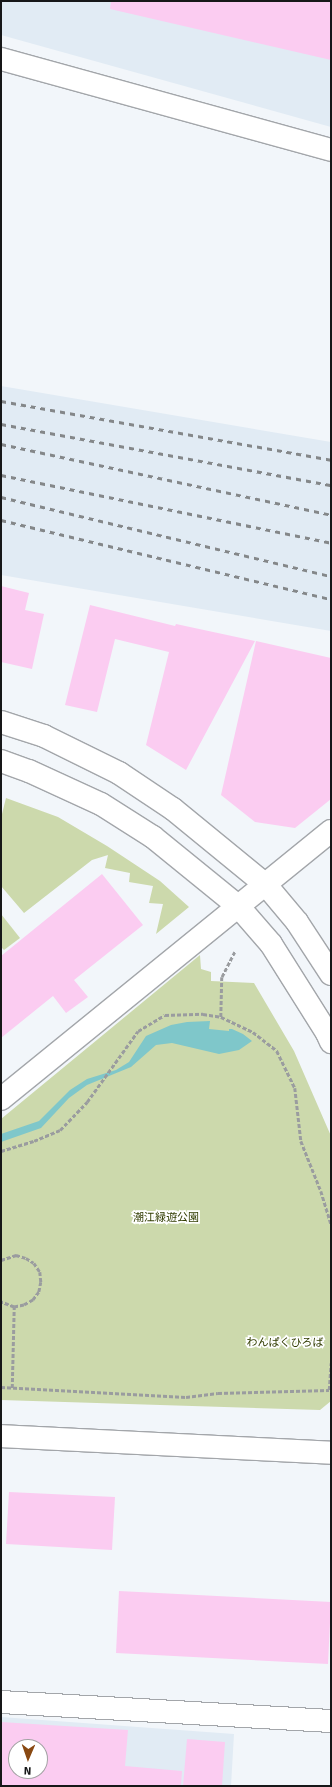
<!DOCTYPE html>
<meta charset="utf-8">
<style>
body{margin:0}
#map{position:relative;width:332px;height:1787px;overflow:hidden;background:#f2f6fa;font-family:Signika,"Noto Sans JP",sans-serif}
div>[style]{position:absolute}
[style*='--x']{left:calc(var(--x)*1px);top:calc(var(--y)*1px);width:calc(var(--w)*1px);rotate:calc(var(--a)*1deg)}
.built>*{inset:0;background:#e1ebf4}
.green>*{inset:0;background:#ccd9ac}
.water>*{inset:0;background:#7fc7ca}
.building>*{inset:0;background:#fbccf1}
.path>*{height:2.5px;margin-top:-1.25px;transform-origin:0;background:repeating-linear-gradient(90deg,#9a9c9f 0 4px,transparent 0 6px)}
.roads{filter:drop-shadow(1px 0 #a3a6aa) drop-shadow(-1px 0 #a3a6aa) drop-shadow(0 1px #a3a6aa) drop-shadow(0 -1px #a3a6aa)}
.minor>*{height:22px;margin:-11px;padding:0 11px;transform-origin:11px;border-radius:11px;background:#fff}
.rail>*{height:3px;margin-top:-1.5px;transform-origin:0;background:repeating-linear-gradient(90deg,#848789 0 5px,transparent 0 10px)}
span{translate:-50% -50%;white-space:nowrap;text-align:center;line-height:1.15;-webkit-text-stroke:3.5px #fff;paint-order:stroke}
.park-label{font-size:11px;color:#313c00}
.frame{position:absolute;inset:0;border:2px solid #161718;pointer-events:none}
.north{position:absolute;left:8px;top:1739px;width:40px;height:40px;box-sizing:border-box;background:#fff;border:1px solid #a2a2a3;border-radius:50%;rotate:182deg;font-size:11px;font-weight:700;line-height:16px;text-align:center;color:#161718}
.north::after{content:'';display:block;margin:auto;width:14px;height:18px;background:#894912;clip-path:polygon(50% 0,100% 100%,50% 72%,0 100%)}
</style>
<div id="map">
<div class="built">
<i style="clip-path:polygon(1px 1px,331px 1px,331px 127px,1px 35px)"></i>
<i style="clip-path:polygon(1px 386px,331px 442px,331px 631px,1px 575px)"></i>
<i style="clip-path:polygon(evenodd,1px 1717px,234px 1734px,231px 1786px,1px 1786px,1px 1717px,16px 1747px,40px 1747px,40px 1771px,16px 1771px,16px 1747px)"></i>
</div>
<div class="green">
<i style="clip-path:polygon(6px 798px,58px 817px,107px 846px,160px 881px,189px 907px,156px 934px,163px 904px,149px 903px,153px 886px,129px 882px,130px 873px,105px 868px,108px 855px,92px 860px,24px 913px,1px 886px,1px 818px)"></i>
<i style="clip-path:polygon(1px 914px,20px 938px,4px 950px,1px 947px)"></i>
<i style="clip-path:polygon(200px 955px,201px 969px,211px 972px,211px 981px,254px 983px,294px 1051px,331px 1136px,331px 1401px,320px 1410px,1px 1400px,1px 1119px)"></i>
</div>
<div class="water">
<i style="clip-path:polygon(210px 1021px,209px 1029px,229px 1031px,229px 1029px,232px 1029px,243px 1034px,252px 1041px,239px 1050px,219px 1054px,172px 1043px,156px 1045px,131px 1067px,87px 1085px,69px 1098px,41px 1128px,1px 1142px,1px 1134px,39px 1121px,70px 1090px,87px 1079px,116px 1070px,129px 1062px,146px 1036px,171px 1025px,187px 1022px)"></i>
</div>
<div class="building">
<i style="clip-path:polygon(111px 1px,331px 1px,331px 60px,110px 9px)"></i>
<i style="clip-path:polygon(1px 586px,29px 593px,25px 610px,44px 614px,32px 669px,1px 662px)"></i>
<i style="clip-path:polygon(90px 605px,175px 626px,176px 624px,255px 641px,186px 770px,146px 745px,169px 652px,115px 639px,97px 712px,65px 705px)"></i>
<i style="clip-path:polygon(256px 641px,331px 658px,331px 799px,295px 828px,255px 822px,221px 795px)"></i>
<i style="clip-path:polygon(102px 874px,143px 925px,74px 980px,88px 997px,66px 1013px,53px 996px,1px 1038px,1px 956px)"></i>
<i style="clip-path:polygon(9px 1492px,115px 1497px,112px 1550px,6px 1544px)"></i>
<i style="clip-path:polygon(119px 1591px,331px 1602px,328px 1664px,116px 1653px)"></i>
<i style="clip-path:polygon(evenodd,1px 1722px,128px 1730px,125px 1766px,182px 1771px,181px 1786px,1px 1786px,1px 1722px,16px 1747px,40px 1747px,40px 1771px,16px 1771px,16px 1747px)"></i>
<i style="clip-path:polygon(187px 1739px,225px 1742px,222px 1786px,183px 1786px)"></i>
</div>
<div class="path">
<i style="--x:235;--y:952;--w:28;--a:117"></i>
<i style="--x:222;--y:977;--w:40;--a:91.4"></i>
<i style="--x:221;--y:1017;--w:35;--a:25"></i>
<i style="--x:253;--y:1032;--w:31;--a:38"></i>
<i style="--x:277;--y:1051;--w:41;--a:64.1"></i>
<i style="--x:295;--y:1088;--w:53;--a:83.5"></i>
<i style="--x:301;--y:1141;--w:54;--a:68.2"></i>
<i style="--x:321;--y:1191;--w:34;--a:73"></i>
<i style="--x:1;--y:1151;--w:34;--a:-17"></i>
<i style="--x:34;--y:1141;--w:28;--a:-23"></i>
<i style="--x:60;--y:1130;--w:39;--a:-46"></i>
<i style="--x:87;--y:1102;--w:87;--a:-54.3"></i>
<i style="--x:138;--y:1031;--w:31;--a:-31"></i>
<i style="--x:165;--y:1015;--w:38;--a:-2"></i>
<i style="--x:203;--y:1014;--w:18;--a:9"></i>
<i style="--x:1;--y:1260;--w:16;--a:-18"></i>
<i style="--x:16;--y:1255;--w:10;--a:17"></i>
<i style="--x:26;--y:1258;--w:9;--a:32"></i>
<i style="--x:34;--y:1263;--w:11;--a:56"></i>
<i style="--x:40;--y:1272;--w:10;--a:84"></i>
<i style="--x:41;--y:1282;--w:10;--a:101"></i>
<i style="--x:39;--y:1292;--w:10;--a:127"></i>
<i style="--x:33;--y:1300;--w:10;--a:151"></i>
<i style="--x:24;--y:1305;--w:10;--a:169"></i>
<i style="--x:14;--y:1307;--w:14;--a:-159"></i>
<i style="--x:1;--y:1387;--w:185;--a:3.1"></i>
<i style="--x:186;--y:1397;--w:32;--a:-7"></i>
<i style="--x:218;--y:1393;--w:111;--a:-1.5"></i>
<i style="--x:329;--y:1390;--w:27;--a:-86"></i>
<i style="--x:12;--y:1388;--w:81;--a:-88.6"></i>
</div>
<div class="roads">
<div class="minor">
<i style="--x:1;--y:59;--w:342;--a:15.4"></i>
<i style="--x:1;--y:722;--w:45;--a:18"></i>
<i style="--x:44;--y:736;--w:84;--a:26.3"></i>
<i style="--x:119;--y:773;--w:65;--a:33.7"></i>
<i style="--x:173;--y:809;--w:120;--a:39.3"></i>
<i style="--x:266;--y:885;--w:48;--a:50"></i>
<i style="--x:297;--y:922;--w:62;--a:56.8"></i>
<i style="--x:1;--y:761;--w:30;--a:20"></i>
<i style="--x:29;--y:771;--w:79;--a:24.6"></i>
<i style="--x:101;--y:804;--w:62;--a:32.4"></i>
<i style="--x:153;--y:837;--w:109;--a:39.1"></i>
<i style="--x:238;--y:906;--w:50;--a:49"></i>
<i style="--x:271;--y:944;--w:105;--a:57.8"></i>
<i style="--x:327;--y:1033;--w:10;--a:66"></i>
<i style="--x:1;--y:1099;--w:425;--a:-39.1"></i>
<i style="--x:1;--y:1436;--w:330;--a:2.9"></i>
<i style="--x:1;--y:1702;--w:331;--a:3.3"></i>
</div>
</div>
<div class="rail">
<i style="--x:1;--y:401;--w:335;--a:10.1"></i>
<i style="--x:1;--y:424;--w:336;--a:10.5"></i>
<i style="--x:1;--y:444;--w:338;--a:12.1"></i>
<i style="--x:1;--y:475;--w:337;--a:11.6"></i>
<i style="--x:1;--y:497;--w:339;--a:13.5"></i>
<i style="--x:1;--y:520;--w:339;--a:13.5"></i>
</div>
<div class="park-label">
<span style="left:166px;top:1218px">潮江緑遊公園</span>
<span style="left:285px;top:1343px">わんぱくひろば</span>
</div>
<div class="frame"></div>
<div class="north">N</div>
</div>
